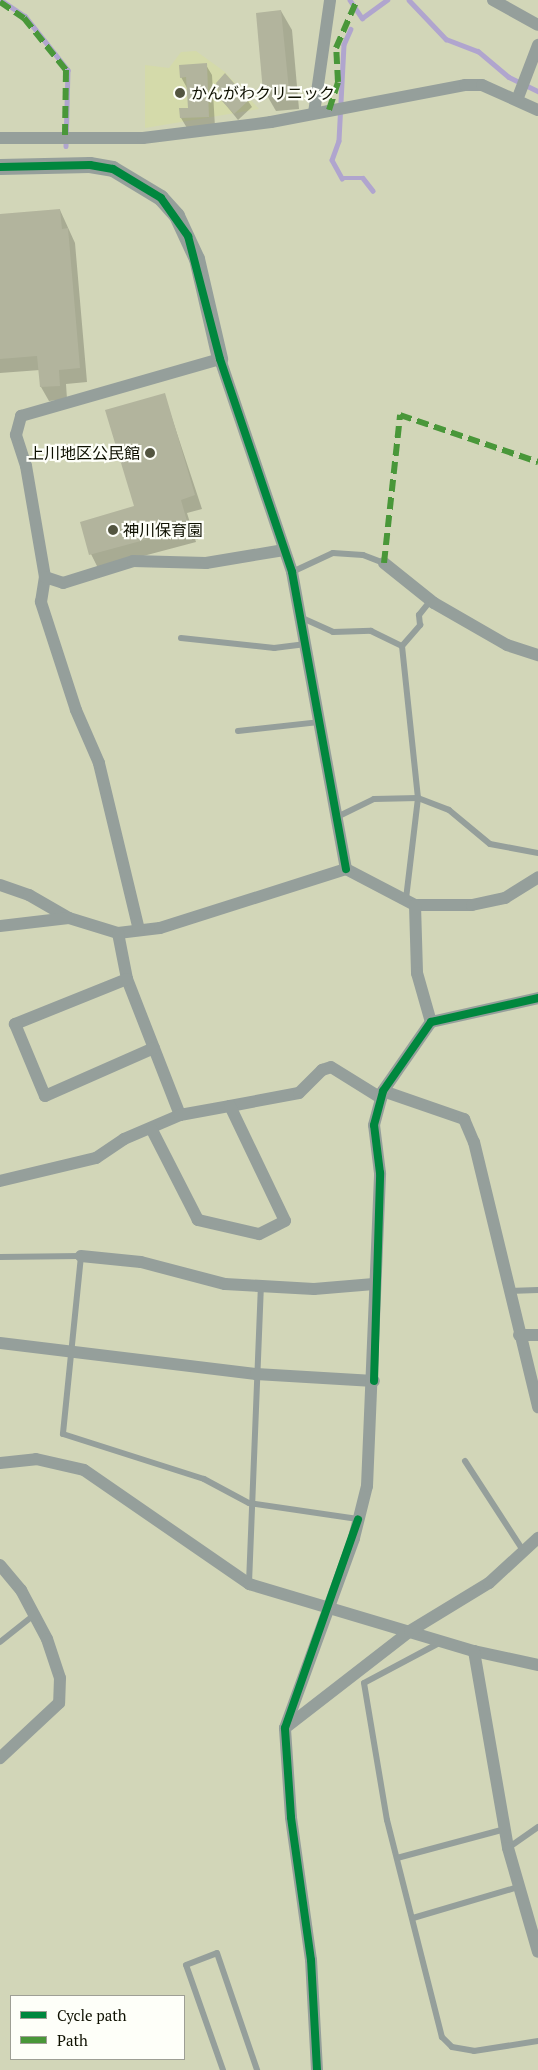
<!DOCTYPE html>
<meta charset="utf-8">
<style>
body{margin:0}
#map{position:relative;width:538px;height:2070px;overflow:hidden;background:#d2d6b8;font-family:"PT Serif","Noto Sans JP",serif}
div>[style]{position:absolute}
[style*='--x']{left:calc(var(--x)*1px);top:calc(var(--y)*1px);width:calc(var(--w)*1px);rotate:calc(var(--a)*1deg)}
.built>*{inset:0;background:#d4daaa}
.shadow>*{inset:0;background:#0003}
.stream>*{height:4.5px;margin:-2.25px;padding:0 2.25px;transform-origin:2.25px;border-radius:2.25px;background:#b0a5ce}
.building>*{inset:0;background:#b2b49d}
.service>*{height:6px;margin:-3px;padding:0 3px;transform-origin:3px;border-radius:3px;background:#959f9b}
.minor>*{height:12px;margin:-6px;padding:0 6px;transform-origin:6px;border-radius:6px;background:#959f9b}
.tertiary>*{height:16px;margin:-8px;padding:0 8px;transform-origin:8px;border-radius:8px;background:#959f9b}
.quiet>*{height:6px;margin-top:-3px;transform-origin:0;background:repeating-linear-gradient(90deg,#499739 0 12px,transparent 0 18px)}
.cycleway>*{height:8px;margin:-4px;padding:0 4px;transform-origin:4px;border-radius:4px;background:#00873e}
.dots>*{width:14px;height:14px;translate:-50% -50%;box-sizing:border-box;border:2px solid #fefff9;border-radius:50%}
span{translate:-50% -50%;white-space:nowrap;text-align:center;line-height:1.15;-webkit-text-stroke:4.5px #fefff9;paint-order:stroke}
.poi-label{font-size:16px;color:#0e1000}
.left{translate:0 -50%;text-align:left}
.right{translate:-100% -50%;text-align:right}
.legend{position:absolute;left:10px;top:1995px;width:175px;height:65px;box-sizing:border-box;background:#fefff9;border:1px solid #9e9f95;margin:0;padding:6px 9px;list-style:none;font-size:15px;color:#0e1000}
.legend li{display:flex;align-items:center;gap:10px;height:25px}
.legend b{width:25px;border:1px solid #9e9f95}
</style>
<div id="map">
<div class="built">
<i style="clip-path:polygon(196px 51px,225px 72px,259px 109px,145px 128px,145px 65px,169px 68px,181px 52px)"></i>
</div>
<div class="shadow">
<i style="clip-path:polygon(281px 11px,292px 30px,299px 109px,276px 111px,265px 92px,257px 14px)"></i>
<i style="clip-path:polygon(206px 65px,212px 75px,215px 127px,187px 128px,181px 118px,189px 109px,187px 88px,181px 77px)"></i>
<i style="clip-path:polygon(222px 100px,248px 101px,252px 107px,238px 120px)"></i>
<i style="clip-path:polygon(60px 210px,75px 243px,87px 382px,66px 384px,67px 399px,49px 401px,41px 387px,40px 370px,0 373px,0 215px)"></i>
<i style="clip-path:polygon(164px 394px,202px 509px,187px 513px,196px 542px,98px 568px,91px 554px,135px 507px)"></i>
</div>
<div class="stream">
<i style="--x:1;--y:0;--w:29;--a:34"></i>
<i style="--x:25;--y:16;--w:69;--a:51.5"></i>
<i style="--x:68;--y:70;--w:76;--a:91.5"></i>
<i style="--x:350;--y:0;--w:22;--a:56"></i>
<i style="--x:362;--y:18;--w:31;--a:-36"></i>
<i style="--x:409;--y:0;--w:54;--a:46.5"></i>
<i style="--x:446;--y:39;--w:34;--a:21"></i>
<i style="--x:478;--y:51;--w:40;--a:40"></i>
<i style="--x:509;--y:77;--w:32;--a:26"></i>
<i style="--x:351;--y:29;--w:17;--a:114"></i>
<i style="--x:344;--y:45;--w:96;--a:93"></i>
<i style="--x:339;--y:141;--w:20;--a:110"></i>
<i style="--x:332;--y:160;--w:21;--a:61"></i>
<i style="--x:342;--y:178;--w:21;--a:0"></i>
<i style="--x:363;--y:178;--w:16;--a:52"></i>
</div>
<div class="building">
<i style="clip-path:polygon(281px 10px,289px 90px,263px 92px,256px 13px)"></i>
<i style="clip-path:polygon(207px 63px,209px 117px,180px 118px,179px 108px,188px 108px,186px 77px,180px 78px,179px 65px)"></i>
<i style="clip-path:polygon(225px 73px,249px 100px,234px 114px,221px 100px,216px 83px)"></i>
<i style="clip-path:polygon(60px 209px,62px 229px,68px 228px,80px 368px,59px 370px,60px 386px,40px 387px,37px 356px,0 359px,0 214px)"></i>
<i style="clip-path:polygon(165px 393px,195px 495px,181px 500px,189px 528px,89px 555px,80px 522px,134px 506px,105px 410px)"></i>
</div>
<div class="service">
<i style="--x:292;--y:572;--w:45;--a:-24.9"></i>
<i style="--x:333;--y:553;--w:30;--a:4"></i>
<i style="--x:363;--y:555;--w:22;--a:21"></i>
<i style="--x:300;--y:617;--w:36;--a:24"></i>
<i style="--x:333;--y:632;--w:38;--a:-2"></i>
<i style="--x:371;--y:631;--w:34;--a:26"></i>
<i style="--x:402;--y:646;--w:153;--a:84"></i>
<i style="--x:418;--y:798;--w:102;--a:96.8"></i>
<i style="--x:181;--y:638;--w:94;--a:6.1"></i>
<i style="--x:274;--y:648;--w:32;--a:-7"></i>
<i style="--x:402;--y:646;--w:28;--a:-49"></i>
<i style="--x:420;--y:625;--w:10;--a:-96"></i>
<i style="--x:419;--y:615;--w:19;--a:-51"></i>
<i style="--x:238;--y:731;--w:81;--a:-6.3"></i>
<i style="--x:335;--y:818;--w:43;--a:-26"></i>
<i style="--x:374;--y:799;--w:44;--a:-1.3"></i>
<i style="--x:418;--y:798;--w:33;--a:21"></i>
<i style="--x:449;--y:810;--w:53;--a:39.7"></i>
<i style="--x:490;--y:844;--w:49;--a:10.6"></i>
<i style="--x:0;--y:1257;--w:81;--a:-0.7"></i>
<i style="--x:81;--y:1256;--w:179;--a:95.8"></i>
<i style="--x:63;--y:1434;--w:148;--a:17.7"></i>
<i style="--x:204;--y:1479;--w:51;--a:28.1"></i>
<i style="--x:249;--y:1503;--w:110;--a:8.4"></i>
<i style="--x:509;--y:1291;--w:29;--a:-2"></i>
<i style="--x:465;--y:1461;--w:108;--a:57"></i>
<i style="--x:249;--y:1583;--w:296;--a:-87.7"></i>
<i style="--x:0;--y:1642;--w:43;--a:-38.5"></i>
<i style="--x:441;--y:1642;--w:87;--a:152"></i>
<i style="--x:364;--y:1683;--w:139;--a:80.5"></i>
<i style="--x:387;--y:1820;--w:224;--a:75.8"></i>
<i style="--x:442;--y:2037;--w:14;--a:45"></i>
<i style="--x:452;--y:2047;--w:22;--a:10"></i>
<i style="--x:474;--y:2051;--w:65;--a:-8.9"></i>
<i style="--x:508;--y:1848;--w:37;--a:-35"></i>
<i style="--x:397;--y:1858;--w:112;--a:-15"></i>
<i style="--x:413;--y:1918;--w:109;--a:-16.4"></i>
<i style="--x:223;--y:2070;--w:111;--a:-109.4"></i>
<i style="--x:186;--y:1965;--w:33;--a:-21"></i>
<i style="--x:217;--y:1953;--w:124;--a:71.1"></i>
</div>
<div class="minor">
<i style="--x:493;--y:0;--w:51;--a:29.1"></i>
<i style="--x:517;--y:100;--w:59;--a:-69.1"></i>
<i style="--x:314;--y:113;--w:114;--a:-81.9"></i>
<i style="--x:0;--y:138;--w:143;--a:0"></i>
<i style="--x:143;--y:138;--w:129;--a:-7.1"></i>
<i style="--x:271;--y:122;--w:197;--a:-10.8"></i>
<i style="--x:465;--y:85;--w:17;--a:0"></i>
<i style="--x:482;--y:85;--w:61;--a:24.1"></i>
<i style="--x:384;--y:563;--w:64;--a:38.7"></i>
<i style="--x:434;--y:603;--w:84;--a:29.9"></i>
<i style="--x:507;--y:645;--w:33;--a:18"></i>
<i style="--x:45;--y:577;--w:113;--a:-99.7"></i>
<i style="--x:26;--y:466;--w:33;--a:-108"></i>
<i style="--x:16;--y:435;--w:20;--a:-75"></i>
<i style="--x:21;--y:416;--w:207;--a:-16"></i>
<i style="--x:220;--y:359;--w:225;--a:71.3"></i>
<i style="--x:292;--y:572;--w:302;--a:79.7"></i>
<i style="--x:0;--y:885;--w:31;--a:19"></i>
<i style="--x:29;--y:895;--w:46;--a:29.9"></i>
<i style="--x:69;--y:918;--w:51;--a:17"></i>
<i style="--x:118;--y:933;--w:42;--a:-6.8"></i>
<i style="--x:160;--y:928;--w:195;--a:-17.6"></i>
<i style="--x:346;--y:869;--w:78;--a:27.6"></i>
<i style="--x:415;--y:905;--w:57;--a:0"></i>
<i style="--x:472;--y:905;--w:34;--a:-12"></i>
<i style="--x:505;--y:898;--w:39;--a:-32"></i>
<i style="--x:415;--y:905;--w:68;--a:88.3"></i>
<i style="--x:417;--y:973;--w:51;--a:74.1"></i>
<i style="--x:0;--y:926;--w:69;--a:-6.6"></i>
<i style="--x:139;--y:930;--w:172;--a:-103.5"></i>
<i style="--x:99;--y:763;--w:58;--a:-113.5"></i>
<i style="--x:76;--y:710;--w:114;--a:-108"></i>
<i style="--x:41;--y:602;--w:25;--a:-81"></i>
<i style="--x:45;--y:577;--w:19;--a:18"></i>
<i style="--x:63;--y:583;--w:73;--a:-17.4"></i>
<i style="--x:133;--y:561;--w:73;--a:1.6"></i>
<i style="--x:206;--y:563;--w:79;--a:-9.5"></i>
<i style="--x:118;--y:933;--w:47;--a:78.9"></i>
<i style="--x:127;--y:979;--w:146;--a:68.7"></i>
<i style="--x:127;--y:979;--w:121;--a:158.1"></i>
<i style="--x:15;--y:1024;--w:78;--a:67.4"></i>
<i style="--x:45;--y:1096;--w:119;--a:-23.8"></i>
<i style="--x:383;--y:1091;--w:86;--a:19.1"></i>
<i style="--x:464;--y:1119;--w:25;--a:67"></i>
<i style="--x:474;--y:1142;--w:273;--a:76.4"></i>
<i style="--x:230;--y:1106;--w:70;--a:-10.7"></i>
<i style="--x:299;--y:1093;--w:33;--a:-45"></i>
<i style="--x:322;--y:1070;--w:9;--a:-18"></i>
<i style="--x:331;--y:1067;--w:59;--a:31.8"></i>
<i style="--x:0;--y:1181;--w:99;--a:-13.5"></i>
<i style="--x:96;--y:1158;--w:34;--a:-34"></i>
<i style="--x:124;--y:1139;--w:61;--a:-23.2"></i>
<i style="--x:180;--y:1115;--w:51;--a:-10.2"></i>
<i style="--x:230;--y:1106;--w:127;--a:64.4"></i>
<i style="--x:285;--y:1221;--w:29;--a:153"></i>
<i style="--x:259;--y:1234;--w:63;--a:-167.1"></i>
<i style="--x:198;--y:1220;--w:101;--a:-117.1"></i>
<i style="--x:81;--y:1256;--w:60;--a:5.7"></i>
<i style="--x:141;--y:1262;--w:87;--a:14.7"></i>
<i style="--x:225;--y:1284;--w:89;--a:3.2"></i>
<i style="--x:314;--y:1289;--w:60;--a:-4.8"></i>
<i style="--x:519;--y:1335;--w:19;--a:0"></i>
<i style="--x:0;--y:1343;--w:258;--a:6.9"></i>
<i style="--x:256;--y:1374;--w:118;--a:3.4"></i>
<i style="--x:0;--y:1463;--w:36;--a:-6"></i>
<i style="--x:36;--y:1459;--w:49;--a:12.9"></i>
<i style="--x:84;--y:1470;--w:201;--a:34.6"></i>
<i style="--x:249;--y:1584;--w:235;--a:16.6"></i>
<i style="--x:474;--y:1651;--w:66;--a:12.3"></i>
<i style="--x:0;--y:1565;--w:33;--a:50"></i>
<i style="--x:21;--y:1590;--w:55;--a:62"></i>
<i style="--x:47;--y:1639;--w:41;--a:71.6"></i>
<i style="--x:60;--y:1678;--w:25;--a:92"></i>
<i style="--x:59;--y:1703;--w:81;--a:137"></i>
<i style="--x:474;--y:1651;--w:200;--a:80.2"></i>
<i style="--x:508;--y:1848;--w:108;--a:73.9"></i>
<i style="--x:285;--y:1728;--w:158;--a:-37.8"></i>
<i style="--x:410;--y:1631;--w:92;--a:-31.3"></i>
<i style="--x:489;--y:1583;--w:67;--a:-42.6"></i>
<i style="--x:317;--y:2070;--w:110;--a:-93.1"></i>
<i style="--x:311;--y:1960;--w:144;--a:-98"></i>
<i style="--x:291;--y:1817;--w:89;--a:-93.9"></i>
<i style="--x:285;--y:1728;--w:202;--a:-70"></i>
<i style="--x:354;--y:1538;--w:54;--a:-76"></i>
<i style="--x:367;--y:1486;--w:313;--a:-87.6"></i>
<i style="--x:380;--y:1173;--w:48;--a:-97.1"></i>
<i style="--x:374;--y:1125;--w:35;--a:-75"></i>
<i style="--x:383;--y:1091;--w:84;--a:-55.2"></i>
<i style="--x:431;--y:1022;--w:110;--a:-12.6"></i>
</div>
<div class="tertiary">
<i style="--x:0;--y:167;--w:90;--a:-1.3"></i>
<i style="--x:90;--y:165;--w:23;--a:10"></i>
<i style="--x:113;--y:169;--w:56;--a:31.1"></i>
<i style="--x:161;--y:198;--w:24;--a:48"></i>
<i style="--x:177;--y:216;--w:47;--a:65.1"></i>
<i style="--x:197;--y:259;--w:103;--a:77"></i>
</div>
<div class="quiet">
<i style="--x:0;--y:2;--w:29;--a:34"></i>
<i style="--x:24;--y:18;--w:67;--a:51.1"></i>
<i style="--x:66;--y:70;--w:65;--a:90.9"></i>
<i style="--x:329;--y:110;--w:29;--a:-72"></i>
<i style="--x:338;--y:82;--w:34;--a:-93"></i>
<i style="--x:336;--y:48;--w:52;--a:-66.4"></i>
<i style="--x:384;--y:563;--w:149;--a:-83.8"></i>
<i style="--x:400;--y:415;--w:146;--a:18.8"></i>
</div>
<div class="cycleway">
<i style="--x:0;--y:167;--w:90;--a:-1.3"></i>
<i style="--x:90;--y:165;--w:23;--a:10"></i>
<i style="--x:113;--y:169;--w:56;--a:31.1"></i>
<i style="--x:161;--y:198;--w:47;--a:54.6"></i>
<i style="--x:188;--y:236;--w:127;--a:75.4"></i>
<i style="--x:220;--y:359;--w:225;--a:71.3"></i>
<i style="--x:292;--y:572;--w:302;--a:79.7"></i>
<i style="--x:374;--y:1381;--w:208;--a:-88.3"></i>
<i style="--x:380;--y:1173;--w:48;--a:-97.1"></i>
<i style="--x:374;--y:1125;--w:35;--a:-75"></i>
<i style="--x:383;--y:1091;--w:84;--a:-55.2"></i>
<i style="--x:431;--y:1022;--w:110;--a:-12.6"></i>
<i style="--x:317;--y:2070;--w:110;--a:-93.1"></i>
<i style="--x:311;--y:1960;--w:144;--a:-98"></i>
<i style="--x:291;--y:1817;--w:89;--a:-93.9"></i>
<i style="--x:285;--y:1728;--w:221;--a:-70.7"></i>
</div>
<div class="dots">
<i style="left:180px;top:93px;background:#535540"></i>
<i style="left:150px;top:453px;background:#535540"></i>
<i style="left:113px;top:530px;background:#535540"></i>
</div>
<div class="poi-label">
<span class="left" style="left:191px;top:93px">かんがわクリニック</span>
<span class="right" style="left:140px;top:453px">上川地区公民館</span>
<span class="left" style="left:123px;top:530px">神川保育園</span>
</div>
<ul class="legend">
<li><b style="height:6px;background:#00873e"></b>Cycle path</li>
<li><b style="height:6px;background:#499739"></b>Path</li>
</ul>
</div>
